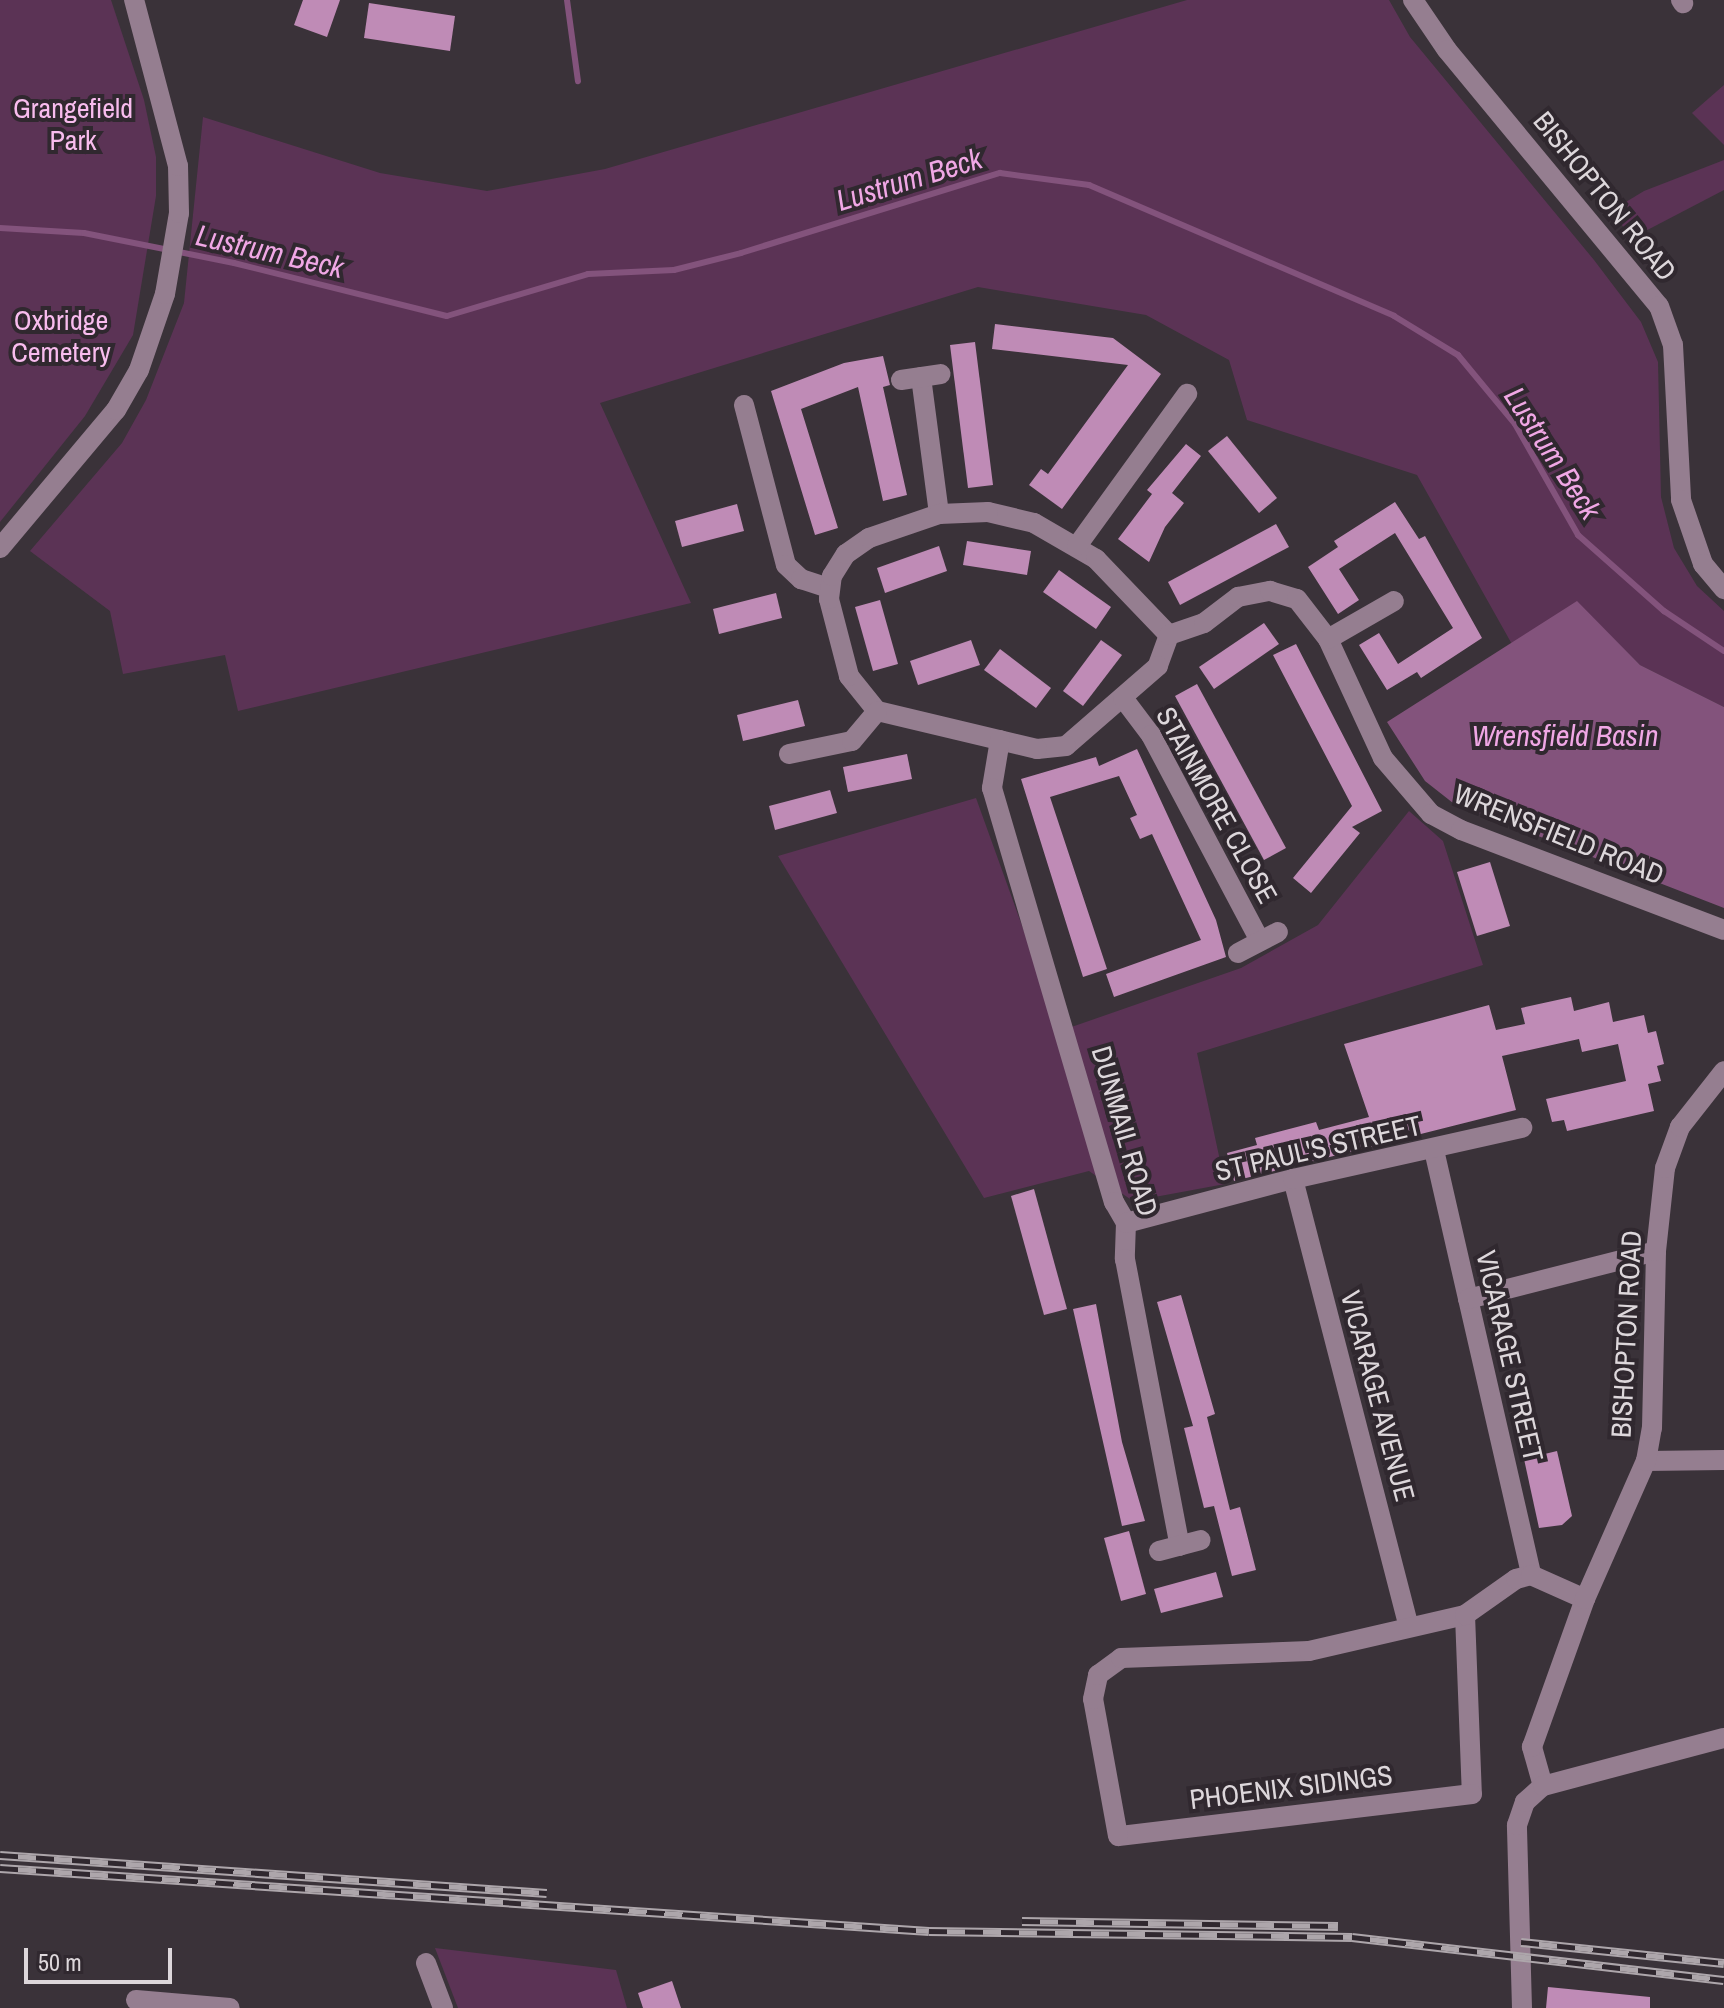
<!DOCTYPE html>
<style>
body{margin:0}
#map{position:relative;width:1724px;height:2008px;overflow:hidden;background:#3a3239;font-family:"Archivo Narrow",sans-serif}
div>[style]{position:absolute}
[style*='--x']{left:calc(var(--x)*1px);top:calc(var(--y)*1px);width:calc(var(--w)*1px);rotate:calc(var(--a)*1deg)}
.green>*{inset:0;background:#5b3355}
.water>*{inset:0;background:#83537c}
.stream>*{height:6px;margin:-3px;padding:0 3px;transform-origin:3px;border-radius:3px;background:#83537c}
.building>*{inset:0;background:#bf8bb6}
.minor>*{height:20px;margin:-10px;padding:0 10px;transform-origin:10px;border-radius:10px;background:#957e90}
.rail>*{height:9px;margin-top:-4.5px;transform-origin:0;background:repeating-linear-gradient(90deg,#30282f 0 18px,#ada6ab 0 36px);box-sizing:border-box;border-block:2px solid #ada6ab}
span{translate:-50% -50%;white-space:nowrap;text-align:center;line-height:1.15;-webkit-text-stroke:8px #30282f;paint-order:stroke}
.park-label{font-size:28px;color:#f8bcee}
.street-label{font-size:28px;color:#ddd7db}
.water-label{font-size:30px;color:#f0a7e5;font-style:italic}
.scale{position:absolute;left:24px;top:1948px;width:148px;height:36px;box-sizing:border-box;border:4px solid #ddd7db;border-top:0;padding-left:10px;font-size:24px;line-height:28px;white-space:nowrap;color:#ddd7db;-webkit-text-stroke:6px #30282f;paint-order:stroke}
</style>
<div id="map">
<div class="green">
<i style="clip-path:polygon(0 0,111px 0,144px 100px,156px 157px,156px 196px,133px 335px,85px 416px,0 522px)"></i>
<i style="clip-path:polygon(1187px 0,1389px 0,1410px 37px,1594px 260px,1641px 322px,1658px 362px,1661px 497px,1674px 548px,1697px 586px,1724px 611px,1724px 707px,1640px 665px,1577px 602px,1513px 646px,1417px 475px,1247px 420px,1229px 360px,1146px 315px,978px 287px,600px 403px,691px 603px,238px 711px,225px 655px,123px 674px,110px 611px,30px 551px,122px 443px,146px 400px,184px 303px,203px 117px,380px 173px,487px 191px,605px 169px)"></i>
<i style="clip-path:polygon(1724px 85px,1724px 145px,1692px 113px)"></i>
<i style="clip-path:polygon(1724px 160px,1724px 190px,1632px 238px,1611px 211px,1644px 191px)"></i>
<i style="clip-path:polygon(976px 798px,1060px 1031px,1241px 968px,1318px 925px,1409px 811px,1443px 841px,1483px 965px,1197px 1053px,1225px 1184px,1133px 1201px,1089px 1171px,984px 1198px,778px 856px)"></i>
<i style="clip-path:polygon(435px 1948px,616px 1970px,627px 2008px,458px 2008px)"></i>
</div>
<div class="water">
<i style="clip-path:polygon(1577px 601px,1640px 665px,1724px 707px,1724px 908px,1453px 803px,1425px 781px,1387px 722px)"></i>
</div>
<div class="stream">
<i style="--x:567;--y:0;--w:82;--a:82.3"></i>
<i style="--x:0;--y:228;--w:84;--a:3.4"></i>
<i style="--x:84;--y:233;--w:153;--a:11.3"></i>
<i style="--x:234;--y:263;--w:219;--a:14"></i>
<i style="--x:447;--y:316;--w:147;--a:-16.6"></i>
<i style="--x:588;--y:274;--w:86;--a:-2.7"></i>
<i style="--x:674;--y:270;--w:69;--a:-14.2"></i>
<i style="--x:741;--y:253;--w:271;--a:-17.2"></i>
<i style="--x:1000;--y:173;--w:90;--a:7.7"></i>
<i style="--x:1089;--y:185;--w:332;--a:23.2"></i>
<i style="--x:1394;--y:316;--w:75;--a:31.4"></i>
<i style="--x:1458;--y:355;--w:89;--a:50.4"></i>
<i style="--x:1515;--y:424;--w:128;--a:60.4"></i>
<i style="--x:1578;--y:535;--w:115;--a:41.5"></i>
<i style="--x:1664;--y:611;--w:72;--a:33.7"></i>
</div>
<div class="building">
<i style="clip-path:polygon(303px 0,340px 0,327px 37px,294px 25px)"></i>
<i style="clip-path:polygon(369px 3px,455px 16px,450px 51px,364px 38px)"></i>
<i style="clip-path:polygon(995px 324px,1113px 338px,1161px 374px,1062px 509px,1029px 485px,1041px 469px,1048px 474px,1128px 365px,992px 349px)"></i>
<i style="clip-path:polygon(975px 342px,993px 485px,968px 488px,950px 345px)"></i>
<i style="clip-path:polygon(883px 356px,890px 385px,883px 387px,907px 495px,883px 501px,858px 387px,801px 409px,838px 528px,815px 535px,771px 391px,844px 363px)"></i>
<i style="clip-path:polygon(1227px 436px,1277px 498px,1259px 513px,1208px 451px)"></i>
<i style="clip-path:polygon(1186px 444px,1201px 456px,1172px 493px,1184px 503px,1165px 527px,1149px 562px,1118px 539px,1152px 494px,1147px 490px)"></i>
<i style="clip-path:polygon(1395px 502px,1419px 539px,1425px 536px,1482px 638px,1421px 678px,1417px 672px,1387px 690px,1359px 645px,1379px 633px,1398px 664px,1453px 628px,1395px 533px,1339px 569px,1359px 600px,1338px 614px,1308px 567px,1338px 547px,1334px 541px)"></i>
<i style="clip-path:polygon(737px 504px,744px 531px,682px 547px,675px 521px)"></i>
<i style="clip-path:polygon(1276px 524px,1289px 547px,1180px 605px,1168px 582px)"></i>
<i style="clip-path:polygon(967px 541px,1031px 551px,1027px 575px,963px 565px)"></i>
<i style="clip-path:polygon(939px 546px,947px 571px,885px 593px,877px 568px)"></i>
<i style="clip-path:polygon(1059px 570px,1111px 607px,1096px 629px,1043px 592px)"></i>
<i style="clip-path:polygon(776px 593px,782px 618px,719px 634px,713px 609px)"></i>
<i style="clip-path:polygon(880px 600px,898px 664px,873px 671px,855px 607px)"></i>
<i style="clip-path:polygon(1264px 623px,1279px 644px,1214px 689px,1199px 667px)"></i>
<i style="clip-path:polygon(971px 640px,980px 665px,918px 685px,910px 661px)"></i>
<i style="clip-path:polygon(1101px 640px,1122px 655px,1083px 706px,1063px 691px)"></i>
<i style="clip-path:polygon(1296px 644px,1382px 811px,1352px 827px,1360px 833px,1311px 893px,1293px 878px,1352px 806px,1273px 655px)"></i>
<i style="clip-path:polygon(1000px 649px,1051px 688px,1036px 708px,984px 670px)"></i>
<i style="clip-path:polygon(1197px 684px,1286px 848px,1264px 860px,1175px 696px)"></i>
<i style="clip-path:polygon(798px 700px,805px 726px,743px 741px,737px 715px)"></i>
<i style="clip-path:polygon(1137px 749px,1216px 920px,1226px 957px,1114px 997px,1106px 974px,1201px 940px,1152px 834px,1140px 839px,1130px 818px,1137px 815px,1119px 776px,1050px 797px,1107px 969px,1083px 977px,1021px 779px,1096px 757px,1099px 766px)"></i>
<i style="clip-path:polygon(907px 754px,912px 779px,848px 792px,843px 767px)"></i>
<i style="clip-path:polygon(830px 790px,837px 813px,775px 830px,769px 806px)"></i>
<i style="clip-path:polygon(1490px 862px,1510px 926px,1477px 936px,1457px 872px)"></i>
<i style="clip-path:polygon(1571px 997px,1574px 1011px,1609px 1002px,1613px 1022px,1644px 1015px,1648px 1033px,1656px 1031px,1664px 1064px,1657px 1066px,1661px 1081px,1648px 1084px,1654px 1111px,1567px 1131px,1564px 1120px,1552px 1122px,1546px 1099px,1626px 1081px,1618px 1044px,1582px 1052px,1579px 1039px,1502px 1056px,1516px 1110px,1234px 1181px,1227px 1153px,1257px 1145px,1255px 1138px,1316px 1122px,1319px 1130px,1369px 1117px,1344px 1044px,1489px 1005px,1496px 1030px,1525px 1024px,1521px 1008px)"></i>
<i style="clip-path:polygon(1034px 1189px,1067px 1309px,1044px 1315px,1011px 1196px)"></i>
<i style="clip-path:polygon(1181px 1295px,1215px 1414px,1207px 1417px,1230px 1510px,1240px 1507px,1256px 1570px,1232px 1576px,1214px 1506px,1204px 1508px,1184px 1428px,1193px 1426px,1157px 1302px)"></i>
<i style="clip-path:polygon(1096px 1304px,1122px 1442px,1145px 1521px,1122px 1526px,1073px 1309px)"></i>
<i style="clip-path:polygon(1557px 1451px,1572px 1516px,1562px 1525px,1539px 1528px,1524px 1459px)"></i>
<i style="clip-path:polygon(1129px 1531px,1146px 1594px,1121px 1601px,1104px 1538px)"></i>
<i style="clip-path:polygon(1216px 1572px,1223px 1597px,1161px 1613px,1154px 1589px)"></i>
<i style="clip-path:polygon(672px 1981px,681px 2008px,643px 2008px,638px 1993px)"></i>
<i style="clip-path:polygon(1548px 1987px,1650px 1997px,1650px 2008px,1546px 2008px)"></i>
</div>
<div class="minor">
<i style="--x:1413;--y:0;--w:60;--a:55.8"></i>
<i style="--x:1447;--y:50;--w:332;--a:50.4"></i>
<i style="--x:1659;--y:306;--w:41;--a:70.3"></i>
<i style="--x:1673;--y:345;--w:155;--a:87"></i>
<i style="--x:1681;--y:500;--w:68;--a:71"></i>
<i style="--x:1703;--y:564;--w:33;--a:50"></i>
<i style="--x:1681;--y:0;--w:4;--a:56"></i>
<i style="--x:921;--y:377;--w:138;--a:82.5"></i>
<i style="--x:901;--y:380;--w:40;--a:-8.5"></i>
<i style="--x:744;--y:405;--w:165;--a:75.3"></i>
<i style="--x:786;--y:565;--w:21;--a:43"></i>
<i style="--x:801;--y:579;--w:29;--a:18"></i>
<i style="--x:988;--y:512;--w:47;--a:13.4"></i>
<i style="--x:1034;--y:523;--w:72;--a:30.1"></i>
<i style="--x:1096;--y:559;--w:105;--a:46.2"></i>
<i style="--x:1169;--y:635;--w:33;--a:110"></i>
<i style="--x:1158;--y:666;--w:122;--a:139"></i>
<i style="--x:1066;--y:746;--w:29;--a:174"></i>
<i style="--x:1037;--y:749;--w:164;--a:-166.6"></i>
<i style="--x:877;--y:711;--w:45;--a:-128.7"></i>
<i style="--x:849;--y:676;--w:80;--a:-104.6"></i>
<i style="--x:829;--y:599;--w:23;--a:-83"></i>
<i style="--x:832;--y:576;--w:26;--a:-58"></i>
<i style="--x:846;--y:554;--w:28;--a:-35"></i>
<i style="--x:869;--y:538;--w:74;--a:-18.9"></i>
<i style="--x:939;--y:514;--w:49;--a:-2.3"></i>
<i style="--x:1077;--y:546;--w:188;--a:-54.1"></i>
<i style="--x:0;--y:548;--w:180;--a:-50"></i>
<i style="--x:116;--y:410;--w:46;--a:-60.1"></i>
<i style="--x:139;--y:370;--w:80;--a:-71.1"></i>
<i style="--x:165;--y:294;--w:82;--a:-80.2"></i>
<i style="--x:179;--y:213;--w:47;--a:-91.2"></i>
<i style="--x:178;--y:166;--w:172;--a:-104.8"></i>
<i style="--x:1169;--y:635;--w:37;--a:-19"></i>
<i style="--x:1204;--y:623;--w:43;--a:-37.4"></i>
<i style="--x:1238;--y:597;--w:33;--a:-11"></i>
<i style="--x:1270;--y:591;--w:28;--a:17"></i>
<i style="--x:1297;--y:599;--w:51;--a:52.2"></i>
<i style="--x:1328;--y:639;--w:131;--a:65.2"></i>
<i style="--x:1383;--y:758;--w:74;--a:49.4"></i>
<i style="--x:1431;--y:814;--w:34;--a:28"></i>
<i style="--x:1461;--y:830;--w:281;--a:20.8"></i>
<i style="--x:1328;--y:639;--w:76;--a:-29.9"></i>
<i style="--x:1123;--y:698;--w:46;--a:52.9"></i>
<i style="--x:1151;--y:735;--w:233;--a:62.1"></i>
<i style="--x:1000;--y:740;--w:49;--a:99.5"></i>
<i style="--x:992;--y:788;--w:432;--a:73.6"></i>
<i style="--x:1114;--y:1202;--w:24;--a:60"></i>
<i style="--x:1126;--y:1223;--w:36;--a:92"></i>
<i style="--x:1125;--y:1259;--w:292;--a:79.2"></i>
<i style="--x:789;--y:754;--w:64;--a:-11.7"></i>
<i style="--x:852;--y:741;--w:39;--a:-50"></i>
<i style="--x:1238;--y:953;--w:45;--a:-27.7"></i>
<i style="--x:1434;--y:1150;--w:436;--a:77.1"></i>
<i style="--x:1293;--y:1179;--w:462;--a:75.5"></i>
<i style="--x:1126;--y:1223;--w:173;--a:-14.8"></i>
<i style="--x:1293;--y:1179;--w:235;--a:-12.6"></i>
<i style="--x:1468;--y:1299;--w:194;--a:-14.3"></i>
<i style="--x:1646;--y:1461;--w:78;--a:-0.7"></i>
<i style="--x:1159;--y:1551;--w:43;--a:-14.7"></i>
<i style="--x:1465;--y:1615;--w:179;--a:87.8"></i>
<i style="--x:1472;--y:1794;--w:356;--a:173.2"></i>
<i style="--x:1118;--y:1836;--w:139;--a:-100.3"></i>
<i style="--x:1093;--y:1699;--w:25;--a:-78"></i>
<i style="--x:1098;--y:1675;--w:29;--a:-36"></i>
<i style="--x:1121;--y:1658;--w:188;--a:-2.1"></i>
<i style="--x:1309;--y:1651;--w:160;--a:-13"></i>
<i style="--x:1465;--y:1615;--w:62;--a:-35.2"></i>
<i style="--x:1516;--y:1579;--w:16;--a:-15"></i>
<i style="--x:1531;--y:1575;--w:59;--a:24"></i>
<i style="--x:1543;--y:1786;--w:41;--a:-105.8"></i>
<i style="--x:1532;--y:1747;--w:157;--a:-70.3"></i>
<i style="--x:1585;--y:1599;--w:151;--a:-66.2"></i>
<i style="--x:1646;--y:1461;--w:34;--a:-80"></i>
<i style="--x:1652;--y:1428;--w:177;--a:-88.7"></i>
<i style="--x:1656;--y:1251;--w:83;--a:-83.8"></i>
<i style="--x:1665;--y:1168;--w:44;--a:-69.9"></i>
<i style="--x:1680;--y:1127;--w:71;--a:-51.8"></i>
<i style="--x:426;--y:1963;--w:48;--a:69.3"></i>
<i style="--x:136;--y:2000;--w:94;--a:4.9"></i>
<i style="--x:1522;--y:2008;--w:183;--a:-91.6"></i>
<i style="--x:1517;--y:1825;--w:24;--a:-71"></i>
<i style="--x:1525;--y:1802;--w:24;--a:-42"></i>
<i style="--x:1543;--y:1786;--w:187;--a:-14.9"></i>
</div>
<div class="rail">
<i style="--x:0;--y:1855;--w:548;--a:3.97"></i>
<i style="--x:0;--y:1868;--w:931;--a:3.88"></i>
<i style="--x:929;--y:1931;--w:423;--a:0.8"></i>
<i style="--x:1352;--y:1937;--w:374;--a:6.6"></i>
<i style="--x:1022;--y:1921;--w:316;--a:0.9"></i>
<i style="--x:1521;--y:1942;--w:204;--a:5.9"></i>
</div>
<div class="park-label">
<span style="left:73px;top:124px">Grangefield<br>Park</span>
<span style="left:61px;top:336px">Oxbridge<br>Cemetery</span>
</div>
<div class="street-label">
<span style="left:1605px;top:196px;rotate:51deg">BISHOPTON ROAD</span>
<span style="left:1217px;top:805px;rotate:61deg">STAINMORE CLOSE</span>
<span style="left:1559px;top:834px;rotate:22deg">WRENSFIELD ROAD</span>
<span style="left:1125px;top:1131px;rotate:74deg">DUNMAIL ROAD</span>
<span style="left:1318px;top:1148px;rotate:-13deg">ST PAUL'S STREET</span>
<span style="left:1626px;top:1334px;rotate:-87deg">BISHOPTON ROAD</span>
<span style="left:1510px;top:1356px;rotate:77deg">VICARAGE STREET</span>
<span style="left:1378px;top:1396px;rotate:75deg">VICARAGE AVENUE</span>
<span style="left:1291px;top:1787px;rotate:-7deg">PHOENIX SIDINGS</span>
</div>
<div class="water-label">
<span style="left:909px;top:179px;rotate:-17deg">Lustrum Beck</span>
<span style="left:270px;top:251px;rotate:13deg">Lustrum Beck</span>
<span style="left:1553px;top:453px;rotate:57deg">Lustrum Beck</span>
<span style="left:1565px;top:735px">Wrensfield Basin</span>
</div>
<div class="scale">50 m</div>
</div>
